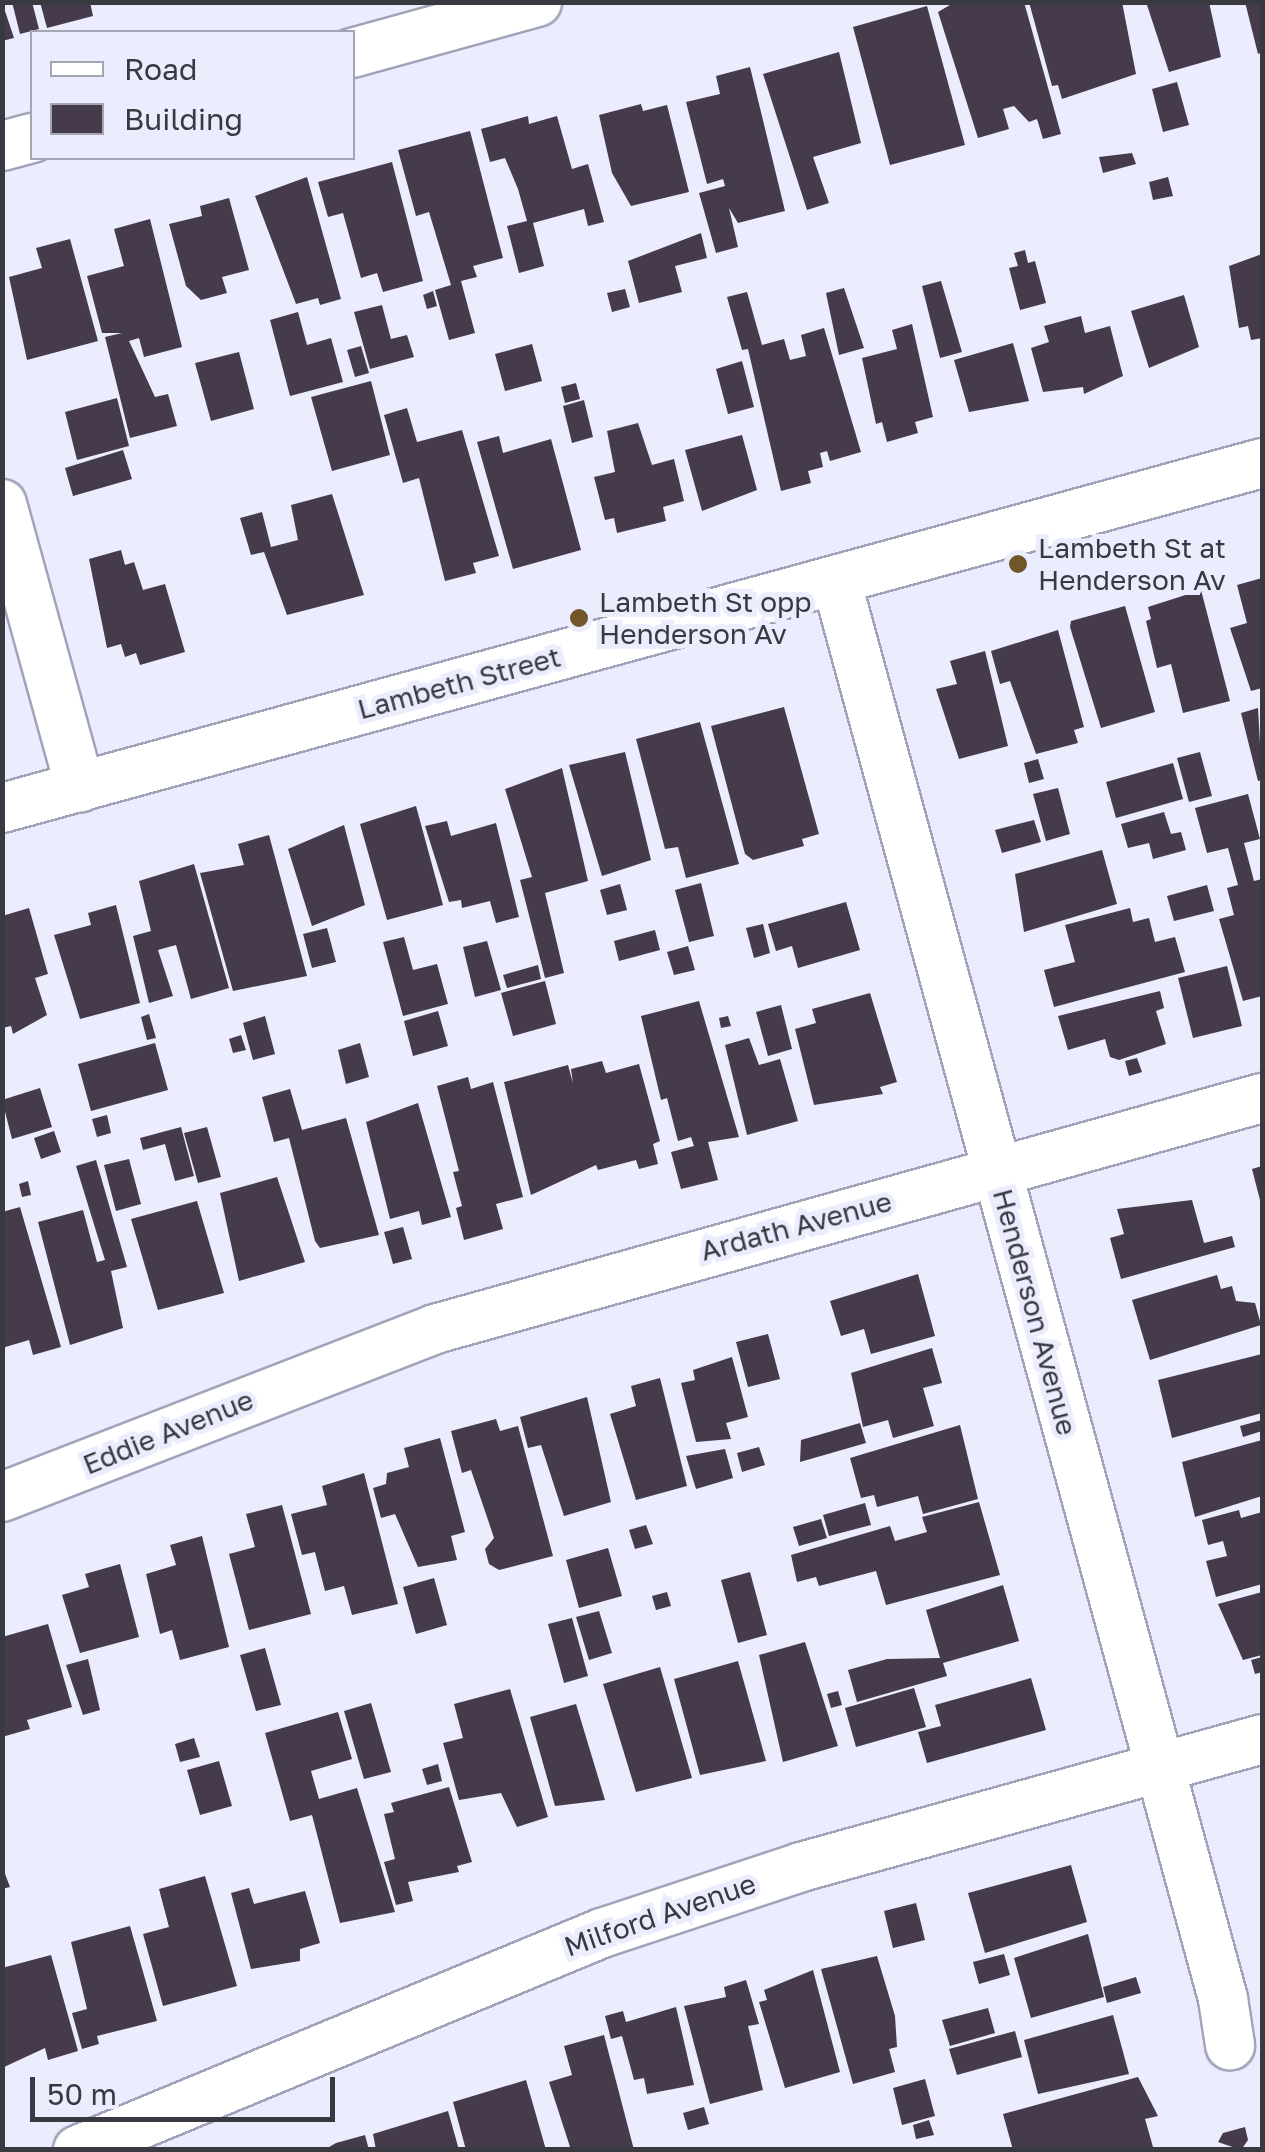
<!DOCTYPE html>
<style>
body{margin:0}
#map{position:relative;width:1265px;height:2152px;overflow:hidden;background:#ebedff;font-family:"Golos Text",sans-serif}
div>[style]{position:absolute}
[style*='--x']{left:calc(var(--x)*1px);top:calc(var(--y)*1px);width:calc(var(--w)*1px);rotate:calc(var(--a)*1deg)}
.building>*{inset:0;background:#453b4b}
.roads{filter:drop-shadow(2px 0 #a1a4b8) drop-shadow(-2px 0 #a1a4b8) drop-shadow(0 2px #a1a4b8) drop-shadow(0 -2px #a1a4b8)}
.street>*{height:48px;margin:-24px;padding:0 24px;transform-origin:24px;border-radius:24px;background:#fff}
.dots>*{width:28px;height:28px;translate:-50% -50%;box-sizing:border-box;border:5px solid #ebedff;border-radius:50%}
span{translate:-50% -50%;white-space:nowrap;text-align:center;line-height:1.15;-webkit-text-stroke:10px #ebedff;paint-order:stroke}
.poi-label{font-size:28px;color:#383941}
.left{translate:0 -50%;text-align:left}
.street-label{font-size:28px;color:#383941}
.frame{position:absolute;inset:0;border:5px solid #383941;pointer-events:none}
.legend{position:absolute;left:30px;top:30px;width:325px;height:130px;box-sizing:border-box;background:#ebedff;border:2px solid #a3a5b3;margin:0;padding:12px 18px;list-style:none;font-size:30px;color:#383941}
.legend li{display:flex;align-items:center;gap:20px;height:50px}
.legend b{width:50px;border:2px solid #a3a5b3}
.scale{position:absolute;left:30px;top:2077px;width:305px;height:45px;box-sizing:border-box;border:5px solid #383941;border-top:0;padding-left:12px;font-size:30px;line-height:35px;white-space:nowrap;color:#383941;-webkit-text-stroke:8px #ebedff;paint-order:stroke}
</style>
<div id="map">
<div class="building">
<i style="clip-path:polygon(2px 2px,14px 38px,2px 41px)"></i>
<i style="clip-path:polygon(12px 2px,32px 2px,39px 29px,20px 34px)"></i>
<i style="clip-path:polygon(40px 2px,90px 2px,93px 16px,47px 28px)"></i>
<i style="clip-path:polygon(955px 2px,1024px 2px,1061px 134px,1043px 139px,1037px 119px,1029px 122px,1014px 106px,1003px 109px,1009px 129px,978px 138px,938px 12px)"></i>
<i style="clip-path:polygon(1029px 2px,1122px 2px,1136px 74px,1062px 99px,1058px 85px,1052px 86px)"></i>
<i style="clip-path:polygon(1146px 2px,1209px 2px,1221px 57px,1169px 72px)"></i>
<i style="clip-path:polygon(1245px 2px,1262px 2px,1262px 52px,1258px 54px)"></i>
<i style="clip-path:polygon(927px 6px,965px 145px,890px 165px,853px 27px)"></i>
<i style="clip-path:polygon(839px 52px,861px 143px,813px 157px,829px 203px,807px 210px,763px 74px)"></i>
<i style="clip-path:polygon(750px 67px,785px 211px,738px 223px,729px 208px,738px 247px,716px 253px,699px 193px,725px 186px,723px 179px,707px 184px,686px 102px,720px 94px,716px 76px)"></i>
<i style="clip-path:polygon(1177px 82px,1189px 125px,1163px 132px,1152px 89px)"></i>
<i style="clip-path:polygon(641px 104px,643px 111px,667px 105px,689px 192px,631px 206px,612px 173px,599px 115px)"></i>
<i style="clip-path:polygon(528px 116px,529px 124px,557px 116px,572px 169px,588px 164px,604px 222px,588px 226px,584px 209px,533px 223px,544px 266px,519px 273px,507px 226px,527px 221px,518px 189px,505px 158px,490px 162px,481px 129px)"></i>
<i style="clip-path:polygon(470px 131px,503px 258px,473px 266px,477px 277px,461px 281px,475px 333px,449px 340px,435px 290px,451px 285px,429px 212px,416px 216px,398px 150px)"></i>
<i style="clip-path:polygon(1132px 153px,1136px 164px,1103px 173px,1099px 157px)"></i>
<i style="clip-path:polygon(392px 162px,423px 281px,383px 292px,377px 273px,361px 278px,343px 213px,328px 217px,318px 182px)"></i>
<i style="clip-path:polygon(307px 177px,341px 299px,320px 305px,318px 298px,296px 304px,255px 196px)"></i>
<i style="clip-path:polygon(1168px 177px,1173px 196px,1153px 200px,1149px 182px)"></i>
<i style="clip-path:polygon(229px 198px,249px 270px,222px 277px,227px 293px,201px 300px,186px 286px,169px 224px,202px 216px,200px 206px)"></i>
<i style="clip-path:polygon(150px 219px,182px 347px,144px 357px,139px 338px,129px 341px,155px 397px,168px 394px,177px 426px,130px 438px,105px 337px,122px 333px,102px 333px,87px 276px,124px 266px,114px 229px)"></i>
<i style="clip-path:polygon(701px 233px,707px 258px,675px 266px,682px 292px,639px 303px,628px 261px)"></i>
<i style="clip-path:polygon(70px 239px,98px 341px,27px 360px,9px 277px,42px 268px,36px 248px)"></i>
<i style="clip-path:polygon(1025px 250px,1028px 263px,1035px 261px,1046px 303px,1020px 310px,1009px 268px,1018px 266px,1014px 253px)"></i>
<i style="clip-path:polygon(1262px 254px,1262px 338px,1251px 340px,1248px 326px,1239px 328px,1229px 266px)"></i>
<i style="clip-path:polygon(941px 281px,962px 352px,940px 358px,922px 286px)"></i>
<i style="clip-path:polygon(844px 288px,864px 348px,839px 355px,826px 293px)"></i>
<i style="clip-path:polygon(625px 289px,630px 307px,612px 312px,607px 293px)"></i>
<i style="clip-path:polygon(433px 291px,437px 306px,427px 309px,423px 295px)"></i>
<i style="clip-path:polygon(747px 292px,762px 345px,784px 339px,790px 360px,806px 356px,801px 335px,824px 328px,861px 452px,830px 461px,827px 451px,820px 453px,823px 467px,808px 471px,811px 483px,781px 491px,748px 349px,742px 350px,727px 297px)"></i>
<i style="clip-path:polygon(1184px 295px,1199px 347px,1149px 368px,1131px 311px)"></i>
<i style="clip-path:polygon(382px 305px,391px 339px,407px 335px,414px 357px,370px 369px,354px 312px)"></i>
<i style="clip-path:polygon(298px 312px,307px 345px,331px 338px,343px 382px,290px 396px,270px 320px)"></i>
<i style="clip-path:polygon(1081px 316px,1085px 333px,1110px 326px,1123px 376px,1084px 394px,1083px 387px,1043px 392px,1031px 348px,1049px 342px,1044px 326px)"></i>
<i style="clip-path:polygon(912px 324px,933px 417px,915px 422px,918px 433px,887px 442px,882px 422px,876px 424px,862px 358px,897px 349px,892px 330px)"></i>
<i style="clip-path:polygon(1013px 343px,1029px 401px,969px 412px,954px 360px)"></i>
<i style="clip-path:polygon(532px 344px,542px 381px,505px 391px,495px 354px)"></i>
<i style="clip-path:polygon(361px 346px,369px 373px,355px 377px,347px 350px)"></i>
<i style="clip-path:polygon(239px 352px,254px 409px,211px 421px,195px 363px)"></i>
<i style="clip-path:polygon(742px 361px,754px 407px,728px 414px,716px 369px)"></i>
<i style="clip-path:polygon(371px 381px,390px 455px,332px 471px,311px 397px)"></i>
<i style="clip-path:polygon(576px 383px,580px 399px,565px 403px,561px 387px)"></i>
<i style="clip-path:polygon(117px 398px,129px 446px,77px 460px,65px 412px)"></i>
<i style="clip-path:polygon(584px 400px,593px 437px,572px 443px,563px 406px)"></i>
<i style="clip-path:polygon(407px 408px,417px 442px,462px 430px,499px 556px,473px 563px,476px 573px,445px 581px,419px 478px,403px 483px,384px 415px)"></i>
<i style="clip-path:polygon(638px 423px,652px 465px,674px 459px,684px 501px,663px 507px,666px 521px,617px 533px,614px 518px,605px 520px,594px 477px,615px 472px,607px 431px)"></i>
<i style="clip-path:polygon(742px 435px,757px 490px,702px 511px,685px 450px)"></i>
<i style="clip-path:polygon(499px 436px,503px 453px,551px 439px,581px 550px,513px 569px,477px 442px)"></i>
<i style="clip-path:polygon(123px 450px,132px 479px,73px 496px,65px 468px)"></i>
<i style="clip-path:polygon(332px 494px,364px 595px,287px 615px,264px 552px,251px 555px,240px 518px,262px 512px,271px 547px,298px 540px,291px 505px)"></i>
<i style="clip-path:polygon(121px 550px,125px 565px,134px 562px,143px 590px,165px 584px,185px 652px,140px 665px,136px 653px,125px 657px,121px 644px,107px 648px,89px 559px)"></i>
<i style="clip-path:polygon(1262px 578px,1262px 688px,1251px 691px,1230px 628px,1247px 623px,1237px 585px)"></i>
<i style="clip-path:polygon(1201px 590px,1230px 701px,1183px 713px,1171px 664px,1157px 668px,1146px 621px,1151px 619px,1148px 607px)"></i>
<i style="clip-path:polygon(1125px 606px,1155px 712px,1101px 728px,1070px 627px,1071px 621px)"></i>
<i style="clip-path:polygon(1058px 630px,1084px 727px,1074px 730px,1078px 743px,1036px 754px,1010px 681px,1000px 684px,991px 651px)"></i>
<i style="clip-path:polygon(985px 651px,1008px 746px,959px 759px,936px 689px,957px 684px,950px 661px)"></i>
<i style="clip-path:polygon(784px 707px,819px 834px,802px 839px,804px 846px,753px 860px,745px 854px,711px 726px)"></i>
<i style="clip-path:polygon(1258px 708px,1262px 780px,1258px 781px,1241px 713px)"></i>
<i style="clip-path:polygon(700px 722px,739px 864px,686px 878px,678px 847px,665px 849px,636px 739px)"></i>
<i style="clip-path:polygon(625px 752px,651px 860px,602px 876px,569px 765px)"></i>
<i style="clip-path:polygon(1200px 752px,1212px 796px,1189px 802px,1177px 758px)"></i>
<i style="clip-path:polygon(1038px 759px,1044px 779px,1029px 783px,1024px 763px)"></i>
<i style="clip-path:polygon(1173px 763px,1183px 799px,1116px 818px,1106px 782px)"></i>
<i style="clip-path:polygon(562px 768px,588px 881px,545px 893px,564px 973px,545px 978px,520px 880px,532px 877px,505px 789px)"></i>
<i style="clip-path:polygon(1058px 788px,1070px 834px,1046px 841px,1033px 794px)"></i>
<i style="clip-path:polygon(1248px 794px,1260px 839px,1244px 843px,1254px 881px,1262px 879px,1262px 996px,1243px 1001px,1219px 919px,1234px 915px,1227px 888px,1238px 885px,1228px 848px,1207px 853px,1195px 808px)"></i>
<i style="clip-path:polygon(416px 806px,443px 905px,387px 920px,360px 824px)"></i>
<i style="clip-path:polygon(1164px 812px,1171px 834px,1181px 832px,1186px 850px,1153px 859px,1149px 843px,1128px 848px,1121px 824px)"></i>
<i style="clip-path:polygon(1034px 820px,1041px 842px,1002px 853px,995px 830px)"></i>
<i style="clip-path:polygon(447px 821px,451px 836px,496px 823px,519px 917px,496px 923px,490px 901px,462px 908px,461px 900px,449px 902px,425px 826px)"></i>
<i style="clip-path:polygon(344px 825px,365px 905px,312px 926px,288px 849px)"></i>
<i style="clip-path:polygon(269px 835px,307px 976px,233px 991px,200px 873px,244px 865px,238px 844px)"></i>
<i style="clip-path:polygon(1102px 850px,1117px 904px,1024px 932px,1015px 874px)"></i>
<i style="clip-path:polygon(194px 864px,229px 988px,191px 999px,176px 945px,158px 950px,173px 996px,149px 1003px,133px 936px,151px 931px,139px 881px)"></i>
<i style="clip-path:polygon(701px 883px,714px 936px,689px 942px,675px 890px)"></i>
<i style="clip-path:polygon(620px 884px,627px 910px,607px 915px,600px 890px)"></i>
<i style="clip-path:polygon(1207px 885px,1214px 911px,1174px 921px,1167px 896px)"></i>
<i style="clip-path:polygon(846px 902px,860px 950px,798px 968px,792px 946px,776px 951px,768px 924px)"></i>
<i style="clip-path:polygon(116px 905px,140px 1003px,80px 1019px,54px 935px,91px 925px,88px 913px)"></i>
<i style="clip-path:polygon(29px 908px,48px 974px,35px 978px,47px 1015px,13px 1034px,11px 1026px,2px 1028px,2px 916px)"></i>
<i style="clip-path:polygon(1130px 908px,1133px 922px,1149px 918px,1155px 942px,1175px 937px,1185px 972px,1054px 1007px,1044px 970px,1075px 962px,1065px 925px)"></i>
<i style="clip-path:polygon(763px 924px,770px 953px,754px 958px,746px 928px)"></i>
<i style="clip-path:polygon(327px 928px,336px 962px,312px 968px,303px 934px)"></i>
<i style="clip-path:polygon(655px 930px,660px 950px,619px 961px,614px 941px)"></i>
<i style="clip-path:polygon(404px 937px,413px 970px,437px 964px,448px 1004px,403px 1016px,383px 942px)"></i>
<i style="clip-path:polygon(487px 941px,501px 990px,475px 997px,463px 947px)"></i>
<i style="clip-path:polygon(688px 946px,695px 970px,674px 975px,667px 952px)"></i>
<i style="clip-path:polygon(538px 965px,541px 979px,507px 988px,503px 975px)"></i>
<i style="clip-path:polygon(1227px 966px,1242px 1026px,1193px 1038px,1178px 978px)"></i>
<i style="clip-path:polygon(545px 981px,556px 1024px,513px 1036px,501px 993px)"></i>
<i style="clip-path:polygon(1160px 991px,1164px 1008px,1156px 1011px,1166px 1044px,1119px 1060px,1110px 1057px,1105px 1039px,1068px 1050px,1058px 1016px)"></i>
<i style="clip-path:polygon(870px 993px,897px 1082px,880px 1087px,883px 1094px,814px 1105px,795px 1029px,816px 1023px,812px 1009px)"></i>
<i style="clip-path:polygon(699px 1001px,739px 1137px,708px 1142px,718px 1180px,681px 1189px,671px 1152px,694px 1146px,691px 1137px,678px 1141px,667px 1098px,661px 1100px,641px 1016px)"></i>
<i style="clip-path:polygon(781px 1005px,792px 1049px,768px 1056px,756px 1012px)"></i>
<i style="clip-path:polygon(438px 1011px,448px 1046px,413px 1056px,404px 1021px)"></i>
<i style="clip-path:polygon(149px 1014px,156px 1038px,147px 1040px,141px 1017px)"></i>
<i style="clip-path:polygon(265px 1016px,275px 1054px,253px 1060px,243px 1023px)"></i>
<i style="clip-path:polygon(728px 1016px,731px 1026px,721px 1028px,719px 1018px)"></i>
<i style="clip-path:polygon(241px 1035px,246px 1050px,233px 1053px,229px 1039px)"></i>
<i style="clip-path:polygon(749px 1038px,759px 1065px,780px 1059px,798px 1121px,747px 1135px,725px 1045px)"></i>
<i style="clip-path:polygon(155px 1043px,168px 1090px,91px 1111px,78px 1064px)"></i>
<i style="clip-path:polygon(360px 1043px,369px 1077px,346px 1084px,338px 1050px)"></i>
<i style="clip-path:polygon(1137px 1058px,1142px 1072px,1129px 1076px,1125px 1061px)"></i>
<i style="clip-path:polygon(602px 1061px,606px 1073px,639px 1064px,660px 1141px,653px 1144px,658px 1164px,639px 1169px,636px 1160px,598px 1170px,596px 1165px,531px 1195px,504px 1082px,568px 1065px,573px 1083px,571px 1069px)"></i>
<i style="clip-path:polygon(468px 1077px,471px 1089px,493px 1082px,523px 1197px,496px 1204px,503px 1229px,464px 1240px,456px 1208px,462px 1206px,453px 1172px,459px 1171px,437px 1086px)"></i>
<i style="clip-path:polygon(40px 1088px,52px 1127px,12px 1139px,2px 1100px)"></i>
<i style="clip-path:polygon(290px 1089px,302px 1130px,346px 1118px,379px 1235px,320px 1248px,315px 1241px,289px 1138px,274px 1142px,262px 1097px)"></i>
<i style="clip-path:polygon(418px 1103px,451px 1217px,422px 1225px,419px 1211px,390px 1219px,366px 1122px)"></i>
<i style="clip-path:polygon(107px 1115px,111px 1133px,97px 1137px,92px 1119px)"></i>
<i style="clip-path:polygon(181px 1127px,194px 1176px,175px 1181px,165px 1144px,143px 1150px,140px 1138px)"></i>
<i style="clip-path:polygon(207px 1127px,221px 1177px,198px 1183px,184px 1133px)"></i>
<i style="clip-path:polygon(54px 1131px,61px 1152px,41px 1159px,34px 1138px)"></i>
<i style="clip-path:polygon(129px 1159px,141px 1204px,116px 1211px,104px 1165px)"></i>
<i style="clip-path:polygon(96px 1160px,127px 1267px,111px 1271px,123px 1328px,70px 1345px,38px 1222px,83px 1210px,97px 1262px,105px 1260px,76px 1166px)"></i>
<i style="clip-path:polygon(1262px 1166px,1262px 1204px,1261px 1204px,1252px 1169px)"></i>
<i style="clip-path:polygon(277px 1177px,305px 1262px,239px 1281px,220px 1193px)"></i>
<i style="clip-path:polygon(28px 1181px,31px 1195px,22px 1197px,19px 1184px)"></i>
<i style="clip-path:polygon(1192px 1200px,1204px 1243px,1232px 1236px,1235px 1247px,1121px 1279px,1110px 1238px,1124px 1234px,1117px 1209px)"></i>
<i style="clip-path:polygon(197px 1201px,224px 1293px,158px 1310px,131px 1219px)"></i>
<i style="clip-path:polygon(20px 1207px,61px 1347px,33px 1355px,29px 1340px,2px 1348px,2px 1212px)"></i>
<i style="clip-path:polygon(403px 1227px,412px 1259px,393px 1264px,384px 1232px)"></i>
<i style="clip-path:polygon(918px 1274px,935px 1336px,871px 1354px,864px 1329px,841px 1336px,830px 1301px)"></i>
<i style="clip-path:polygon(1217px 1275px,1221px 1289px,1232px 1286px,1236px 1301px,1255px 1303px,1261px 1325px,1150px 1360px,1132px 1300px)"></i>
<i style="clip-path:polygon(768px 1334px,780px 1379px,748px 1387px,736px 1342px)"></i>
<i style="clip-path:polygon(932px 1348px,942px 1383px,923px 1388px,934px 1426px,893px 1438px,888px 1420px,863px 1427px,851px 1373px)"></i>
<i style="clip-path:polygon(1262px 1354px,1262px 1413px,1172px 1438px,1158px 1380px)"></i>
<i style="clip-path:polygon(732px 1357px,748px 1417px,726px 1423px,731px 1439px,696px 1442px,681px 1383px,695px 1380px,693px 1370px)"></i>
<i style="clip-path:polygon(660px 1378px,687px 1486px,636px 1500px,610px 1414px,636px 1406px,631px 1386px)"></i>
<i style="clip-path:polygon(587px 1397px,611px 1502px,564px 1516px,541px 1445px,528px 1448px,520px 1417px)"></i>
<i style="clip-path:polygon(496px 1419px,500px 1431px,518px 1426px,553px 1556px,499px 1570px,489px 1564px,485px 1549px,494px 1538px,488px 1520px,471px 1470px,462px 1473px,451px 1431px)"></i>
<i style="clip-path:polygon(1262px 1420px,1262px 1431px,1243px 1437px,1240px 1426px)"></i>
<i style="clip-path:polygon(860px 1423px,866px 1443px,800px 1462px,801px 1440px)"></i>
<i style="clip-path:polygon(960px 1425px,978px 1499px,923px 1514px,918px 1496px,877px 1507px,874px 1495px,861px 1498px,850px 1458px)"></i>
<i style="clip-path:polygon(440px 1438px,465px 1532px,451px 1536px,457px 1560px,418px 1567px,395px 1514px,381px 1518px,373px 1488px,386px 1484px,387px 1473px,409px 1467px,404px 1448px)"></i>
<i style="clip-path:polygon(1262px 1440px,1262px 1496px,1195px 1517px,1182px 1462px)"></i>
<i style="clip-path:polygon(759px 1447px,765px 1465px,742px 1472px,737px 1453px)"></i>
<i style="clip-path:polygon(725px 1449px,733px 1478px,696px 1489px,686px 1456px)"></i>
<i style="clip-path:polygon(364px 1473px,398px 1604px,352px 1615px,344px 1586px,325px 1591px,315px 1552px,302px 1555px,291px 1514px,327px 1505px,322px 1486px)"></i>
<i style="clip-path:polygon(979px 1502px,1000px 1575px,886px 1605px,876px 1571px,819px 1586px,816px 1577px,797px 1582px,791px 1555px,890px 1526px,895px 1541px,927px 1532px,922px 1517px)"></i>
<i style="clip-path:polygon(865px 1503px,871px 1525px,829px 1536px,823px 1515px)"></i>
<i style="clip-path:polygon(282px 1505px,311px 1614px,249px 1630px,229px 1554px,255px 1547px,246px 1514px)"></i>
<i style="clip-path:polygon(1239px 1510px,1241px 1518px,1262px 1512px,1262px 1584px,1216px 1597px,1206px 1561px,1227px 1556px,1223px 1541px,1208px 1545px,1202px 1520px)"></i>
<i style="clip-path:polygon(821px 1519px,827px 1538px,799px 1546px,793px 1527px)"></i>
<i style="clip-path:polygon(646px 1525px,653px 1544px,635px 1549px,629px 1530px)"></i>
<i style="clip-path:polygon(202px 1536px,229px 1647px,180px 1660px,172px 1630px,160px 1634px,146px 1574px,176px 1565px,170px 1545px)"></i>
<i style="clip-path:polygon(608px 1548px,622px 1596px,579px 1608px,566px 1560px)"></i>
<i style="clip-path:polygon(120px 1564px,139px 1637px,80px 1653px,62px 1595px,89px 1587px,85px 1574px)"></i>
<i style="clip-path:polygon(750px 1572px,767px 1635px,738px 1643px,721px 1580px)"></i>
<i style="clip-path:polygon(434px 1578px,447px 1625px,416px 1634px,403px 1587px)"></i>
<i style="clip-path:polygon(1003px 1585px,1019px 1641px,943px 1663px,947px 1676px,857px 1702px,848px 1670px,887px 1659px,940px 1658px,926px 1610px)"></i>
<i style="clip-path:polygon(667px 1592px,671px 1606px,656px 1610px,652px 1596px)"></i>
<i style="clip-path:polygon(1262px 1592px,1262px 1655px,1243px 1660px,1218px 1604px)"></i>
<i style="clip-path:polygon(599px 1611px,612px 1653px,589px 1660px,576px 1617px)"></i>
<i style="clip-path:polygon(572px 1618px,588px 1676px,564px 1683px,548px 1624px)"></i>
<i style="clip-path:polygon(48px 1624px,72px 1707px,27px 1720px,30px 1729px,2px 1737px,2px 1637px)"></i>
<i style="clip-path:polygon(805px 1642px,838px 1746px,783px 1762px,759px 1655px)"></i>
<i style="clip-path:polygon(265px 1648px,281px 1705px,256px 1711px,240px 1655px)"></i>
<i style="clip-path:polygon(1262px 1657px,1262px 1672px,1255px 1674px,1251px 1660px)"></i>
<i style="clip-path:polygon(88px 1659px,100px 1710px,83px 1715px,66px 1665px)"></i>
<i style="clip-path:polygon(738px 1661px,766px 1761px,700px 1775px,674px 1679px)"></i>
<i style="clip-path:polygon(660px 1667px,692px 1778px,636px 1792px,603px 1684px)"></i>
<i style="clip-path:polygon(1031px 1678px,1046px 1730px,927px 1763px,918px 1732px,941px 1726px,935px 1705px)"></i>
<i style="clip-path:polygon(914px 1688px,926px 1727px,856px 1747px,845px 1708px)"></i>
<i style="clip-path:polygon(510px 1689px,548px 1817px,517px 1827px,501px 1793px,459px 1800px,443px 1743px,463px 1738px,454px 1704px)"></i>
<i style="clip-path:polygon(838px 1691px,842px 1705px,831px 1708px,827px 1694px)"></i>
<i style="clip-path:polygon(371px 1703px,391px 1772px,364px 1779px,344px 1711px)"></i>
<i style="clip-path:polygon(576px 1704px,605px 1800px,555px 1806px,530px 1717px)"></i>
<i style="clip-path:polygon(338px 1712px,352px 1759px,311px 1771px,319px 1799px,357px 1788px,395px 1912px,340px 1923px,312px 1815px,290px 1821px,265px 1733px)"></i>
<i style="clip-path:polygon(194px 1738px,200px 1757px,180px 1762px,175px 1744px)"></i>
<i style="clip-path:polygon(219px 1761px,232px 1806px,200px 1815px,187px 1770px)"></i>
<i style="clip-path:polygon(438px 1764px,442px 1781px,427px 1785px,422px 1769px)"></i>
<i style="clip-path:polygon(449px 1787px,472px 1862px,457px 1866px,459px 1872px,408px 1882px,413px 1901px,396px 1905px,384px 1862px,395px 1859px,384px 1814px,394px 1812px,391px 1803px)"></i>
<i style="clip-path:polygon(1071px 1865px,1087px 1922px,985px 1953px,968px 1893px)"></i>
<i style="clip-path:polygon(2px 1866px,10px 1887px,2px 1889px)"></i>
<i style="clip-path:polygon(205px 1876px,237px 1986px,163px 2006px,143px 1934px,169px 1927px,159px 1889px)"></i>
<i style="clip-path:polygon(249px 1888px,254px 1904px,305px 1891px,320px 1943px,300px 1949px,300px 1961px,251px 1969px,231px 1893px)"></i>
<i style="clip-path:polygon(916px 1903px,925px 1940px,893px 1948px,884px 1911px)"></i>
<i style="clip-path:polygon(130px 1926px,157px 2021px,97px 2036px,99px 2044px,82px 2049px,72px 2013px,87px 2009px,71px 1942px)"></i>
<i style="clip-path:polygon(1088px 1934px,1104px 1997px,1031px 2018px,1014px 1958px)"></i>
<i style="clip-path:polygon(1004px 1954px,1010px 1975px,979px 1984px,973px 1962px)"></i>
<i style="clip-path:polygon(51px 1955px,78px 2051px,48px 2060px,45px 2048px,2px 2068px,2px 1968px)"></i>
<i style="clip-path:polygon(877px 1956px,895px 2016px,897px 2047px,889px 2049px,895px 2072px,853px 2084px,821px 1969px)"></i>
<i style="clip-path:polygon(813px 1970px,840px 2072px,785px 2088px,759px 2002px,767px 2000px,764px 1990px)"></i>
<i style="clip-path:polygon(1136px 1977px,1141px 1993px,1107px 2003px,1103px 1987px)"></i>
<i style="clip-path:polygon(746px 1980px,759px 2024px,748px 2026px,763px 2090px,710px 2104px,684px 2006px,726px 1997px,724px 1987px)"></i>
<i style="clip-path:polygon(676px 2007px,694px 2085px,647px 2094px,644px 2078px,634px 2080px,622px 2036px,611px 2039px,605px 2016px,623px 2011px,626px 2022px)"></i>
<i style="clip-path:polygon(988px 2008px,995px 2033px,950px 2046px,942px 2020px)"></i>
<i style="clip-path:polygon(1113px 2015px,1129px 2074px,1038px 2094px,1024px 2040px)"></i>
<i style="clip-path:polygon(1015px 2031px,1022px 2057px,957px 2075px,949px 2049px)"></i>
<i style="clip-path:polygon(604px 2035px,634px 2150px,571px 2150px,549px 2082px,572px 2075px,564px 2046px)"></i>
<i style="clip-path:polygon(1138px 2077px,1158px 2116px,1145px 2119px,1153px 2147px,1013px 2150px,1003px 2114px)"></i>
<i style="clip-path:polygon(925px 2079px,935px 2116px,902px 2125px,893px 2088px)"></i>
<i style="clip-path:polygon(526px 2080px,546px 2150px,466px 2150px,453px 2102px)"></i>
<i style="clip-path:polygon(704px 2107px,709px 2124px,688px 2130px,683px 2113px)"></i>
<i style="clip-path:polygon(448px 2111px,459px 2150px,376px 2150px,373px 2134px)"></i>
<i style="clip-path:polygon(929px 2120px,934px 2135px,916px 2139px,913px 2125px)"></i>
<i style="clip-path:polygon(1245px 2127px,1248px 2140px,1241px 2150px,1218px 2142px,1223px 2133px)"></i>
<i style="clip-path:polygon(365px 2135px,369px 2150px,324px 2150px,336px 2143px)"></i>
</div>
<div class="roads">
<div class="street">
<i style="--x:352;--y:53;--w:192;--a:-15.4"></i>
<i style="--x:2;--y:146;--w:31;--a:-15"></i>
<i style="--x:2;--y:504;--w:294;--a:74.6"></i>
<i style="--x:836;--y:580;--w:1471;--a:74.74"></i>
<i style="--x:1223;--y:1999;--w:47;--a:81.3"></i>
<i style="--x:2;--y:808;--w:1306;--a:-15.31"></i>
<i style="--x:2;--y:1497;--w:464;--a:-21.2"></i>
<i style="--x:435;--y:1329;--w:859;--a:-15.61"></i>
<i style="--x:78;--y:2150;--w:567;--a:-22.5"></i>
<i style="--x:602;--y:1933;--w:210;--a:-18.3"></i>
<i style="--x:801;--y:1867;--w:478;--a:-15.5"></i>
</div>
</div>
<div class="dots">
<i style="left:1018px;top:564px;background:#715628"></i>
<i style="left:579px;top:618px;background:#715628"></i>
</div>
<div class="poi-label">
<span class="left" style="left:1038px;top:564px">Lambeth St at<br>Henderson Av</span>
<span class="left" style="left:599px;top:618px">Lambeth St opp<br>Henderson Av</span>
</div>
<div class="street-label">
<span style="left:459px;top:683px;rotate:-15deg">Lambeth Street</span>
<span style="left:796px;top:1226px;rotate:-15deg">Ardath Avenue</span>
<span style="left:1035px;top:1312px;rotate:75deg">Henderson Avenue</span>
<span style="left:168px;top:1432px;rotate:-22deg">Eddie Avenue</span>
<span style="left:660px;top:1915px;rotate:-19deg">Milford Avenue</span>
</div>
<div class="frame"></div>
<ul class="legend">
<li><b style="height:12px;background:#fff"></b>Road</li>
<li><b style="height:28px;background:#453b4b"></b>Building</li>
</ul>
<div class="scale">50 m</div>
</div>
